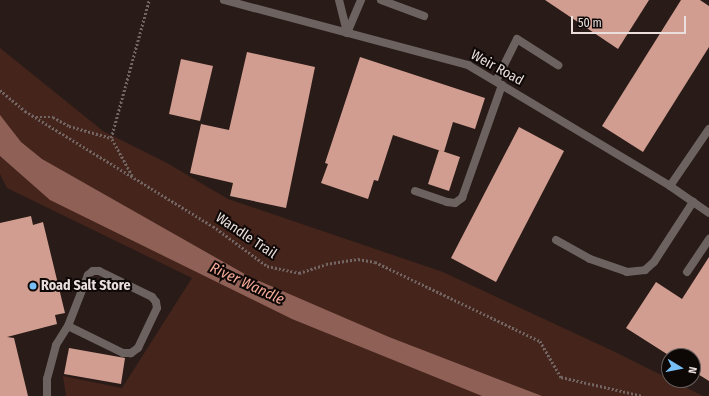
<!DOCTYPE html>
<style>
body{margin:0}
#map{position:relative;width:709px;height:396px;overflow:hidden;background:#291b17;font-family:"Fira Sans Condensed",sans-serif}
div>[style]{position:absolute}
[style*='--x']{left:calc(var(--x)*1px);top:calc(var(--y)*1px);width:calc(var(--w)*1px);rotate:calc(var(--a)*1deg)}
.green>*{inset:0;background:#45241c}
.water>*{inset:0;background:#8f6055}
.building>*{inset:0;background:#d19d91}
.path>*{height:2.5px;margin-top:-1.25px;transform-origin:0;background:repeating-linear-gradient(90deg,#726562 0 2px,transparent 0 4px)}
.service>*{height:8px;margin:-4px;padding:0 4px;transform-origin:4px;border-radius:4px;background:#6c6361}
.dots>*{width:11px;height:11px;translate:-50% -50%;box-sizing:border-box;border:2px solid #0d0706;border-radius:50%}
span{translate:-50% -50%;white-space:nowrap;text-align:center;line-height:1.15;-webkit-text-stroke:4px #0d0706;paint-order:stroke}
.street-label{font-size:14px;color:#eadfdd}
.poi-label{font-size:14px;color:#eadfdd;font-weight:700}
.left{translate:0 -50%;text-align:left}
.water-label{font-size:15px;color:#f5a997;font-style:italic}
.north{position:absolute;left:661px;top:348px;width:40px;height:40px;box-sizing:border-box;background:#0d0706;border:1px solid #655d5c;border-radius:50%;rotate:100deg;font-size:11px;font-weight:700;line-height:16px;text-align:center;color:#eadfdd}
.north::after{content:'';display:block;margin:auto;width:14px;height:18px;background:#78bff7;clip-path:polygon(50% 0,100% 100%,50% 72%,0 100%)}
.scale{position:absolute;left:571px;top:16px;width:115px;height:18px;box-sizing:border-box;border:2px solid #eadfdd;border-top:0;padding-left:5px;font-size:12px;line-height:14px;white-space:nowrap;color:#eadfdd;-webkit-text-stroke:3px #0d0706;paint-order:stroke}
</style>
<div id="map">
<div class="green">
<i style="clip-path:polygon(0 48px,103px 131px,167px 163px,228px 199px,443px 272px,613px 351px,703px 396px,66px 396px,63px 376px,122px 388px,192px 278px,7px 188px,0 174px)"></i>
</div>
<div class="water">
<i style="clip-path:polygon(0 115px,21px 142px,42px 159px,250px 277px,389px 337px,542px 396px,482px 396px,292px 319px,50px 200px,0 156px)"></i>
</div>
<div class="building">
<i style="clip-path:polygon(545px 0,649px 0,618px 49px)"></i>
<i style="clip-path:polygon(681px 0,700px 0,709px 6px,709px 47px,643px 152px,602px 126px)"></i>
<i style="clip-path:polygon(247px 52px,315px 67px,286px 208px,230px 196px,233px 183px,190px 173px,201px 124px,229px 130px)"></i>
<i style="clip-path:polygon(360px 57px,485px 98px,475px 129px,453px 122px,444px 152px,393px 135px,378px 181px,374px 180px,368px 199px,321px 183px,328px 164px,325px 163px)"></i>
<i style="clip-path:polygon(181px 59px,213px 66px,200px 121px,169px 114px)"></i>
<i style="clip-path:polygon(519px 127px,564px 151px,496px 282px,451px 258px)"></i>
<i style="clip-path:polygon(439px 150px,460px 157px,449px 191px,428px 184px)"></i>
<i style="clip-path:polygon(31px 216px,33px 225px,43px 222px,65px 313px,55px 315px,57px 324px,7px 337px,14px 338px,28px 396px,0 396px,0 223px)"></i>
<i style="clip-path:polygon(709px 257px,709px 381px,693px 371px,693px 356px,670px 356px,626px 328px,656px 282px,682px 299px)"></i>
<i style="clip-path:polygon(69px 348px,125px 358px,121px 384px,64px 374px)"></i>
</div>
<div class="path">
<i style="--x:0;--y:90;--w:33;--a:40"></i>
<i style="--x:25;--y:111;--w:220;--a:31.5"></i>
<i style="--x:213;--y:226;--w:67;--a:36.5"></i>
<i style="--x:267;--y:266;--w:33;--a:12"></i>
<i style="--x:299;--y:273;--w:28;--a:-18"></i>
<i style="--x:326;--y:264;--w:32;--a:-9"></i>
<i style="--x:358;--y:259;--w:17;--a:10"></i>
<i style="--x:375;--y:262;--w:183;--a:25.6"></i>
<i style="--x:540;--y:341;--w:42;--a:59.7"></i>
<i style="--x:561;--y:377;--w:84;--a:13"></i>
<i style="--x:36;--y:117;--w:17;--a:0"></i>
<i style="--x:53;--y:117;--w:18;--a:29"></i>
<i style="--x:69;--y:126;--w:44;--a:15.9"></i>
<i style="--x:132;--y:176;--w:43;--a:-118.9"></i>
<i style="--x:111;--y:138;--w:143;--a:-74.6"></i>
</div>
<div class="service">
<i style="--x:224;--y:0;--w:253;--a:14.9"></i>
<i style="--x:468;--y:65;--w:235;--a:30.9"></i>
<i style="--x:670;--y:186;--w:47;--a:34.7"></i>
<i style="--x:339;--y:0;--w:34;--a:76"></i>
<i style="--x:381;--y:0;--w:46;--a:20.4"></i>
<i style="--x:347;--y:33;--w:36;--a:-67"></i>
<i style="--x:496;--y:81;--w:47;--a:-63.4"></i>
<i style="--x:517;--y:39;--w:49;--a:32.4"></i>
<i style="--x:670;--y:186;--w:69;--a:-55.6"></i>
<i style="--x:415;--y:191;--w:34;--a:19"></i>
<i style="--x:447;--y:202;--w:8;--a:7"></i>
<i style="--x:455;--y:203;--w:9;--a:-36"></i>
<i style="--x:462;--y:198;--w:120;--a:-70.5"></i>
<i style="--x:556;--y:240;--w:39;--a:29"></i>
<i style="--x:590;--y:259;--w:39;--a:19"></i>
<i style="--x:627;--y:272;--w:18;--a:-6"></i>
<i style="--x:645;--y:270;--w:12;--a:-42"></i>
<i style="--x:654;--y:262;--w:72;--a:-57"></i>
<i style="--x:687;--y:272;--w:40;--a:-56"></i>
<i style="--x:47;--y:396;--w:17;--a:-90"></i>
<i style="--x:47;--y:379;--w:35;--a:-75"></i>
<i style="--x:56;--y:345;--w:22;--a:-58"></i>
<i style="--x:68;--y:326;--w:55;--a:-68.6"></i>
<i style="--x:88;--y:275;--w:6;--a:-39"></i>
<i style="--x:93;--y:271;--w:6;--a:0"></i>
<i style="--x:99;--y:271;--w:59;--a:26.1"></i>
<i style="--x:152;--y:297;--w:6;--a:51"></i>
<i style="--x:156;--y:302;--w:6;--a:81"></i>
<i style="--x:157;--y:308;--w:44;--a:115.4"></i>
<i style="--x:138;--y:348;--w:9;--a:144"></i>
<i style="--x:131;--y:353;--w:8;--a:180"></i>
<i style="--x:123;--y:353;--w:61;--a:-153.9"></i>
</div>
<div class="dots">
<i style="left:33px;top:286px;background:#78bff7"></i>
</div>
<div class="street-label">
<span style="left:497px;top:68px;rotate:29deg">Weir Road</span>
<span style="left:246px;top:236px;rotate:34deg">Wandle Trail</span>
</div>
<div class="poi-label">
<span class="left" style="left:41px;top:286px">Road Salt Store</span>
</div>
<div class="water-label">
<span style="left:247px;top:284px;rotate:25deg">River Wandle</span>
</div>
<div class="north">N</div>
<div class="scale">50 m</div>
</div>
